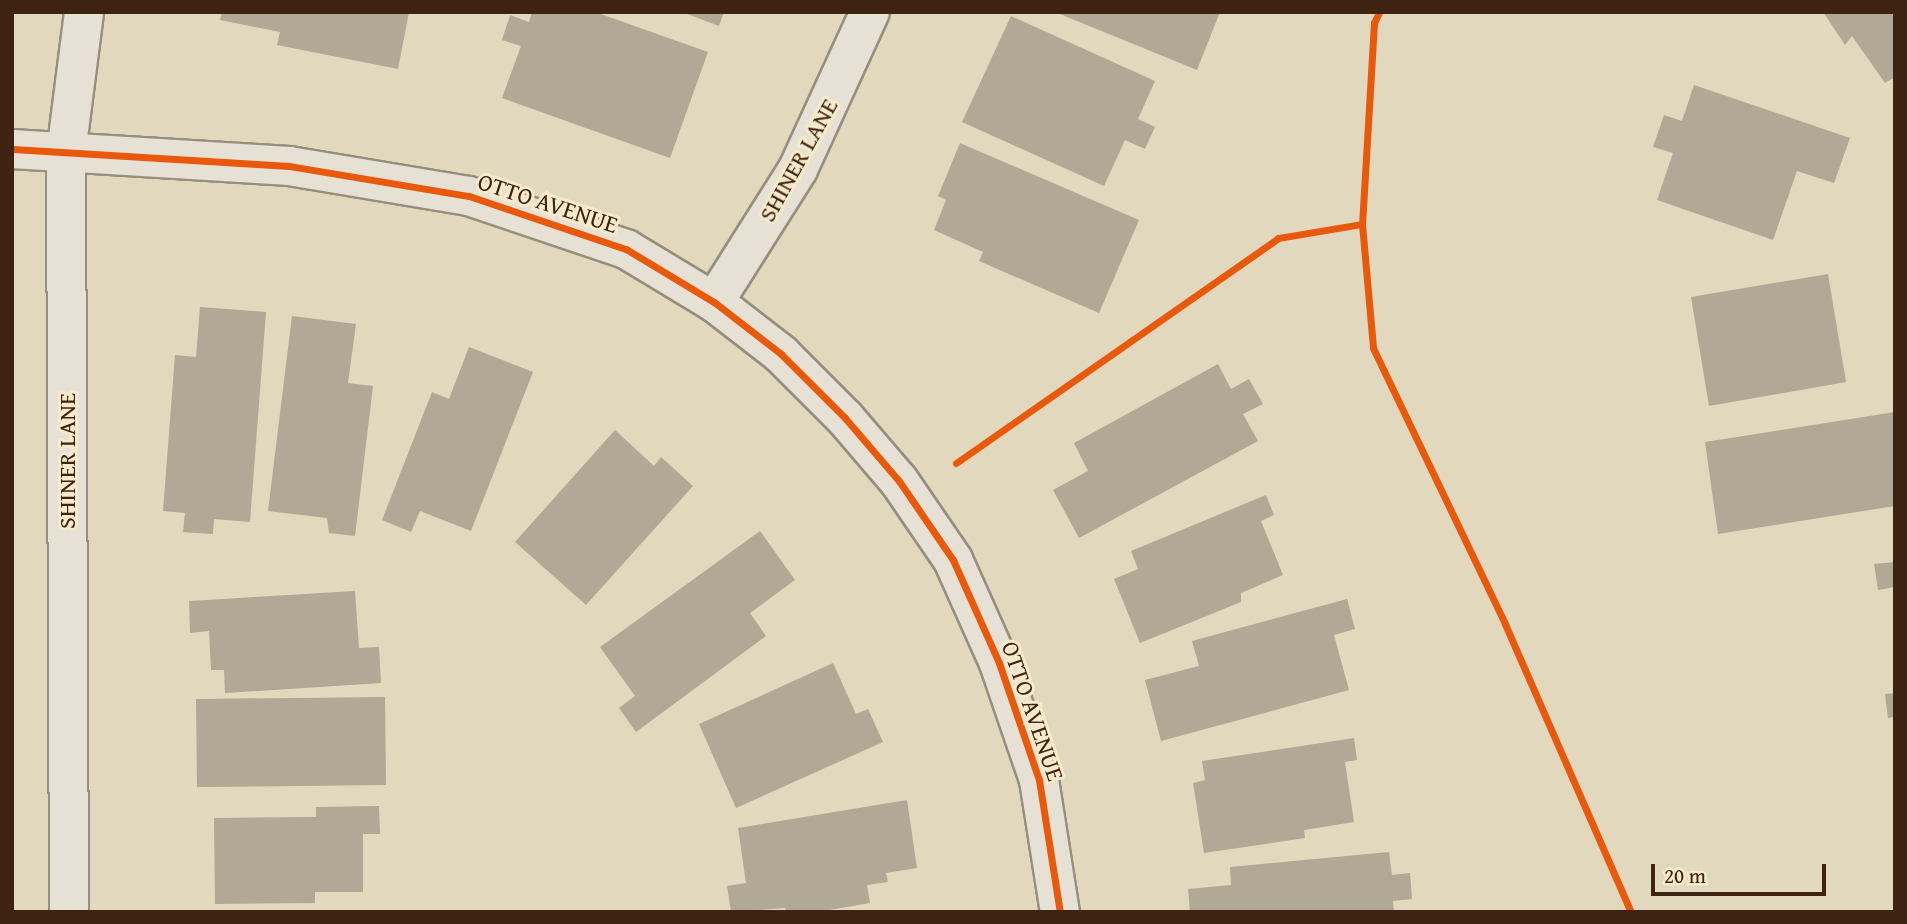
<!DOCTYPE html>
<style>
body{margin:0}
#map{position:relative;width:1907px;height:924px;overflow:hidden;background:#e1d8bd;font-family:"Gentium Book Plus",serif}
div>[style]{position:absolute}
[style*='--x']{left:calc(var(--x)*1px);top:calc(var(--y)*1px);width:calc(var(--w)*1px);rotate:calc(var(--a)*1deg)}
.building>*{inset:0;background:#b1a895}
.roads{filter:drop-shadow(2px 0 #978e7d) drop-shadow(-2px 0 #978e7d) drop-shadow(0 2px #978e7d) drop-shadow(0 -2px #978e7d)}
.minor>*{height:38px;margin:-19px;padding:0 19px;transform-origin:19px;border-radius:19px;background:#e6e1d4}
.cycleway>*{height:7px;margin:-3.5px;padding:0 3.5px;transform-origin:3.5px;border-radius:3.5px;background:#e8590c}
span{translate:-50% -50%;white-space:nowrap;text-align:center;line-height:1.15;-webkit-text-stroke:6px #f5eaca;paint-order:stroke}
.street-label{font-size:24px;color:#3e2212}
.frame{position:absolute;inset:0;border:14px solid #3e2212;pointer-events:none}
.scale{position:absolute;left:1651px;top:864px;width:175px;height:32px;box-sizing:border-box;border:4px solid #3e2212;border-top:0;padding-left:9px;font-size:21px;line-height:24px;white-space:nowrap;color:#3e2212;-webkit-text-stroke:5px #f5eaca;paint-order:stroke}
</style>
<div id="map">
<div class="building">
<i style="clip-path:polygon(222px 12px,409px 12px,398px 69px,277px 45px,280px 32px,220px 20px)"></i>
<i style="clip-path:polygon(532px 12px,595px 12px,708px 52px,670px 158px,502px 98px,521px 46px,502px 40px,510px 15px,529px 22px)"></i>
<i style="clip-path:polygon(682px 12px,724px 12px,719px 26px)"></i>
<i style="clip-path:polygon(1055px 12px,1220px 12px,1197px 70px)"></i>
<i style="clip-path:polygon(1823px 12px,1895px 12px,1895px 77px,1885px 83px,1852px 36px,1845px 45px)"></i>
<i style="clip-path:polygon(1011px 16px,1155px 81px,1138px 119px,1155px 127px,1145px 149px,1125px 140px,1104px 186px,962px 122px)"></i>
<i style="clip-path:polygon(1694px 85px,1850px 138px,1834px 183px,1797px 171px,1773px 240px,1657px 200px,1673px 153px,1653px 147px,1664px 115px,1682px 121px)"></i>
<i style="clip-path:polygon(960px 143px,1139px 220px,1099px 313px,979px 261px,983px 252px,934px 230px,946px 200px,938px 196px)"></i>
<i style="clip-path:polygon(1828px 274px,1846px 382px,1709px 406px,1691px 297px)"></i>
<i style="clip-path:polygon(200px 307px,266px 312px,250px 522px,214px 519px,213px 534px,183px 532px,185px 513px,163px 511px,175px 355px,196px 357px)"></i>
<i style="clip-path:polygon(292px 316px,356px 324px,348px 383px,373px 386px,355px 536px,329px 533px,327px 518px,268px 511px)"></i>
<i style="clip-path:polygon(469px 347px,533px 372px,471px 531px,420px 511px,411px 532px,382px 520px,432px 392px,449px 399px)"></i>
<i style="clip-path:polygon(1218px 364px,1231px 389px,1249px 379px,1263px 404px,1243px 414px,1258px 441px,1079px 538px,1053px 490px,1088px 471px,1074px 443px)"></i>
<i style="clip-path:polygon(1895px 412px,1895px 506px,1718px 534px,1705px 442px)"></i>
<i style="clip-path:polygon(615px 430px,654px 466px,661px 457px,693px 486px,586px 605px,515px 542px)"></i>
<i style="clip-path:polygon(1266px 495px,1274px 515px,1261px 521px,1283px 575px,1241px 593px,1241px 602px,1140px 643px,1114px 579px,1138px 569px,1131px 551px)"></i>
<i style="clip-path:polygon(760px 531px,795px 580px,750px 613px,766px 636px,636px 732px,619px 708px,635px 696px,600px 647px)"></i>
<i style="clip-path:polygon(1895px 562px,1895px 587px,1878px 590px,1874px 564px)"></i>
<i style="clip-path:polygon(355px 591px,359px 648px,379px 647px,381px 683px,225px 693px,224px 670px,211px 670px,209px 631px,190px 633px,189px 601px)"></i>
<i style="clip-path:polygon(1347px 599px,1355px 629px,1334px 635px,1349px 690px,1161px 741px,1145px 680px,1199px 666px,1192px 641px)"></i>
<i style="clip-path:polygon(833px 663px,856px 714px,868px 709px,883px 742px,736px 808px,699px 724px)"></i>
<i style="clip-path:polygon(1895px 693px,1895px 717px,1888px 718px,1885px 694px)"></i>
<i style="clip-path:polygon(385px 697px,386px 785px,197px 787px,196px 699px)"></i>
<i style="clip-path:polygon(1354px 738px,1357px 760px,1345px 762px,1354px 822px,1304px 830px,1305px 838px,1204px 853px,1193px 783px,1205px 780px,1202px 761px)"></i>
<i style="clip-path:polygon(907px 800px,917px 868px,886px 873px,888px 882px,867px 885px,870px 903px,818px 912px,787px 912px,785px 908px,731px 912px,727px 886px,746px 883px,738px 828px)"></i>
<i style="clip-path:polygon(379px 806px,380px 834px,363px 834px,363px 892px,315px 892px,315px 903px,215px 904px,214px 818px,316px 817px,316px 807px)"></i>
<i style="clip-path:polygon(1389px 852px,1392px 875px,1410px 873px,1412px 899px,1393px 901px,1394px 912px,1190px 912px,1188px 889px,1231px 885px,1230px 867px)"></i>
</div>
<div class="roads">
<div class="minor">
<i style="--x:12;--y:149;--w:278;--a:3.5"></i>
<i style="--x:289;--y:166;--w:182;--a:9.5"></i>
<i style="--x:469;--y:196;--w:166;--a:18.7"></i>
<i style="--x:626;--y:249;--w:103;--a:31.1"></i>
<i style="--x:714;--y:302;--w:85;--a:37.8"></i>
<i style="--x:781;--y:354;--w:91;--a:45"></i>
<i style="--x:845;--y:418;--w:83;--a:49.4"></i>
<i style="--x:899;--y:481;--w:96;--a:55.6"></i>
<i style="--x:953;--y:560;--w:113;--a:65.9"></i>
<i style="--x:999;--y:663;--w:124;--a:71.1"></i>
<i style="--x:1039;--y:780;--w:134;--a:81"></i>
<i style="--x:714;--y:302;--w:157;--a:-57.7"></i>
<i style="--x:798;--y:169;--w:173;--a:-65.4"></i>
<i style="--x:69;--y:912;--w:759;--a:-90.23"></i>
<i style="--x:66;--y:153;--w:142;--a:-82.7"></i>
</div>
</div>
<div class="cycleway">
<i style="--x:1379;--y:12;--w:12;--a:114"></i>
<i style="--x:1374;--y:23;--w:201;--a:93.4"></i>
<i style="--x:1362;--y:224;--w:124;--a:84.9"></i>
<i style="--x:1373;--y:348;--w:306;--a:64.4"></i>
<i style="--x:1505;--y:624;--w:314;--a:66.4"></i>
<i style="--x:12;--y:149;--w:278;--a:3.5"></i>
<i style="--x:289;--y:166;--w:182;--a:9.5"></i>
<i style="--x:469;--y:196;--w:166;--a:18.7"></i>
<i style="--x:626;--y:249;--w:103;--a:31.1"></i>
<i style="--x:714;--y:302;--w:85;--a:37.8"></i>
<i style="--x:781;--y:354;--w:91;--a:45"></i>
<i style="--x:845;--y:418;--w:83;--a:49.4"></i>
<i style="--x:899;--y:481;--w:96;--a:55.6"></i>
<i style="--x:953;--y:560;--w:113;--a:65.9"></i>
<i style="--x:999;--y:663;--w:124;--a:71.1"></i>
<i style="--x:1039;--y:780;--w:134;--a:81"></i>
<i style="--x:956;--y:463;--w:393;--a:-34.9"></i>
<i style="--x:1278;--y:238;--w:85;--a:-9.5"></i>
</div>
<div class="street-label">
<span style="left:798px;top:160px;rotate:-61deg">SHINER LANE</span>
<span style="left:548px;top:203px;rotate:18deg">OTTO AVENUE</span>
<span style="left:67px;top:461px;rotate:-90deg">SHINER LANE</span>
<span style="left:1033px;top:711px;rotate:71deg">OTTO AVENUE</span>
</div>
<div class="frame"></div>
<div class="scale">20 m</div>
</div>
